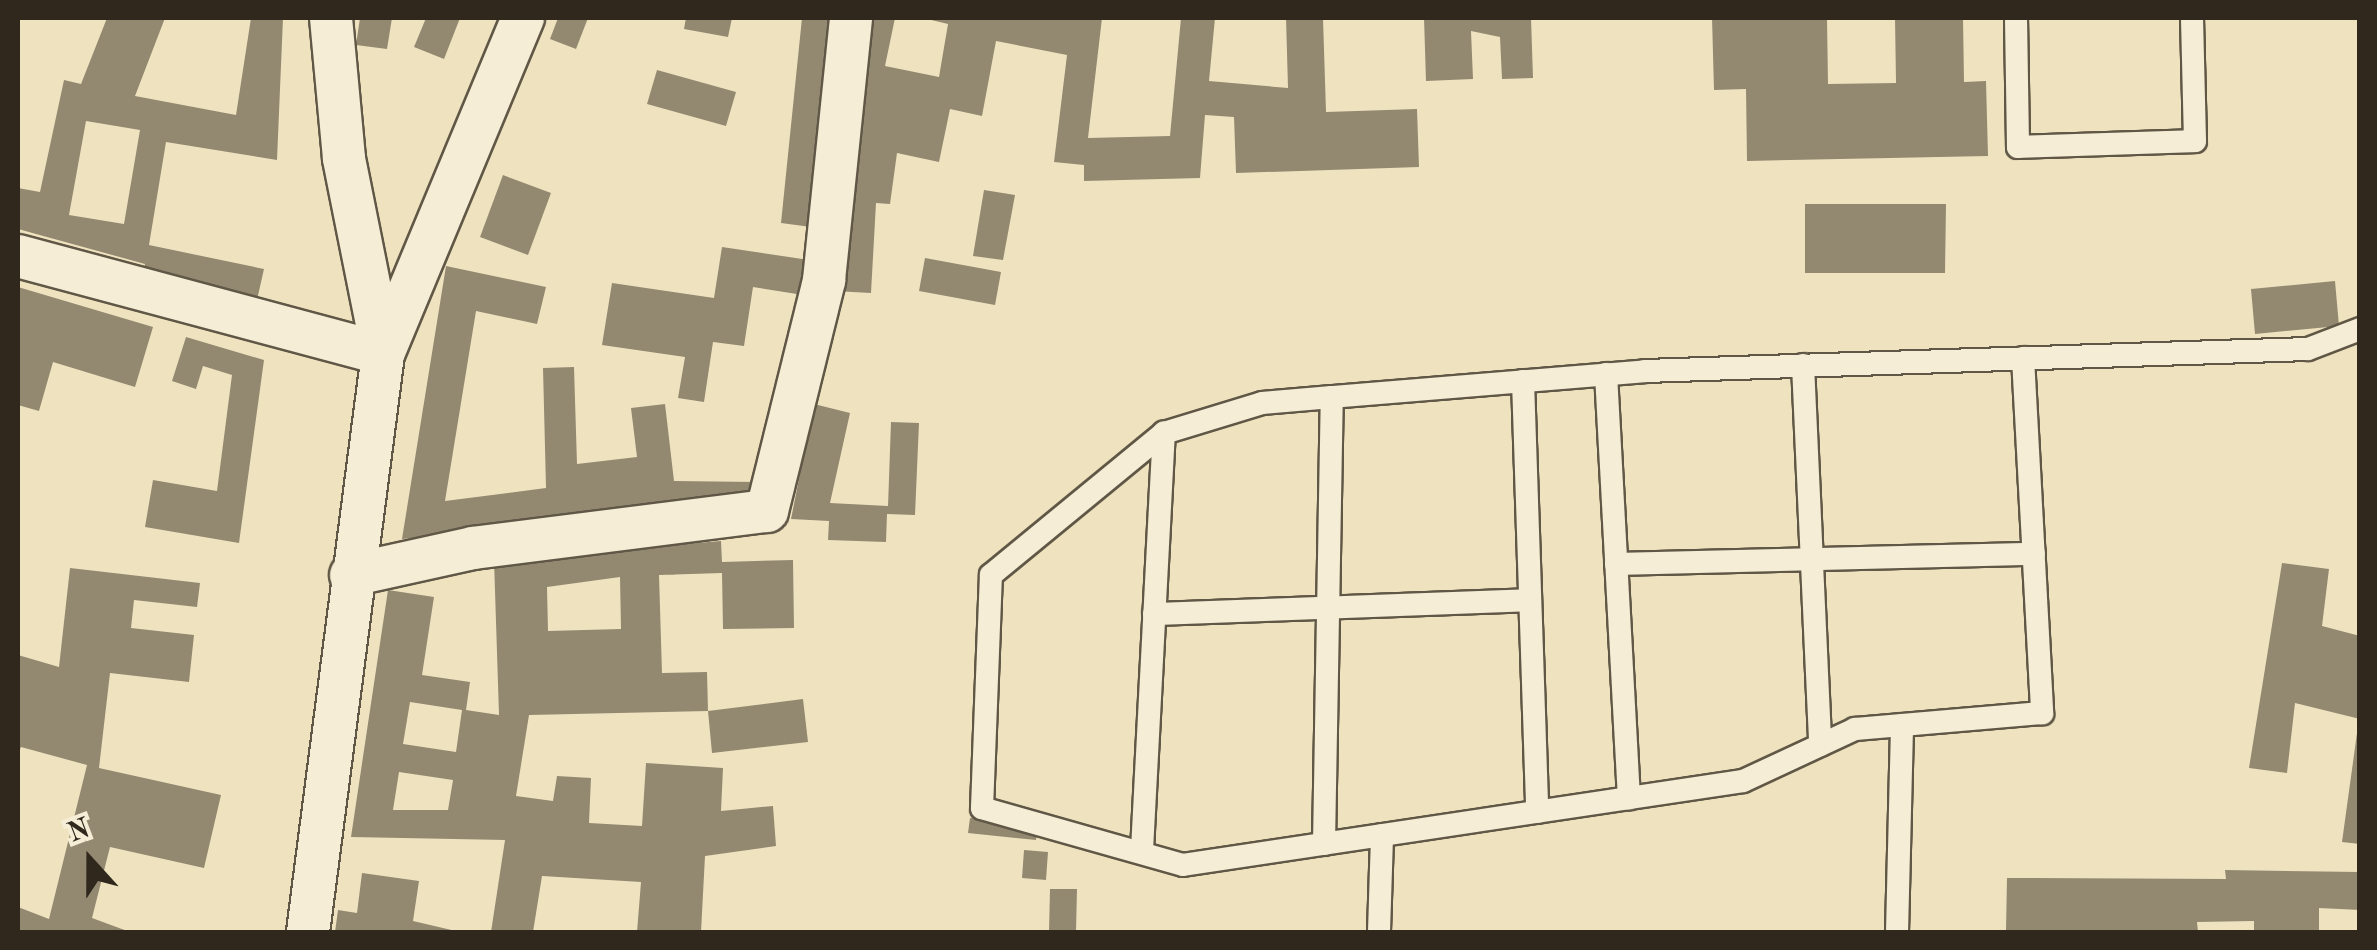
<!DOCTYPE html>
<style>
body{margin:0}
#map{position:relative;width:2377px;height:950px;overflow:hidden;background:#efe3bf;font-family:"Old Standard TT",serif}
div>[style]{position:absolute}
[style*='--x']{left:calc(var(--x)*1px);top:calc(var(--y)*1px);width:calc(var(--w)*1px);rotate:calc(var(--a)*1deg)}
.building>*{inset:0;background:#938971}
.roads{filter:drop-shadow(2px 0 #605746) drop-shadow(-2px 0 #605746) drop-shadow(0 2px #605746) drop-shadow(0 -2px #605746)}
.lane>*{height:22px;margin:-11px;padding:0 11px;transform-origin:11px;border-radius:11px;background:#f5edd5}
.street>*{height:42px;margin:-21px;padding:0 21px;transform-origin:21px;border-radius:21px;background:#f5edd5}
span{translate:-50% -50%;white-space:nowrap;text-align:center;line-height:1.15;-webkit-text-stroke:10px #f5edd5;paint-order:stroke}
.frame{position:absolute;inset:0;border:20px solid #30281d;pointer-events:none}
.north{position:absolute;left:40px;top:810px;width:100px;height:100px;-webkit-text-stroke:8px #f5edd5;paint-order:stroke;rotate:339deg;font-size:28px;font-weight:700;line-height:40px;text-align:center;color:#30281d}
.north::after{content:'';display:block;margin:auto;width:35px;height:45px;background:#30281d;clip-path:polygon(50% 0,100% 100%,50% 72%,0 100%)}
</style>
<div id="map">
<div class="building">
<i style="clip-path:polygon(evenodd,107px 18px,165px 18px,135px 96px,236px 115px,251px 18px,283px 18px,277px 160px,166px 142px,149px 245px,264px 269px,257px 300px,142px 276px,145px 264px,18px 229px,18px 188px,40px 192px,64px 80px,81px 84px,107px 18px,86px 121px,140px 130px,124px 224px,69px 215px,86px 121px)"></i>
<i style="clip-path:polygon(360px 18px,392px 18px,387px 49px,356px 45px)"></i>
<i style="clip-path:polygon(426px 18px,460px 18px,444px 59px,414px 47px)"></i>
<i style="clip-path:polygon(558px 18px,588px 18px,576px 49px,550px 39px)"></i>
<i style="clip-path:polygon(686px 18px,732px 18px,728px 37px,684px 29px)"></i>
<i style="clip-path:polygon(802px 18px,836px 18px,811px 227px,781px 223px)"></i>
<i style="clip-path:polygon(868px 18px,895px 18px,885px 66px,939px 77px,948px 24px,923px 18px,1102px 18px,1088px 138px,1170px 136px,1181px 18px,1215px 18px,1209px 81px,1288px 88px,1286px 18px,1323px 18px,1326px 112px,1417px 109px,1419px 167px,1236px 173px,1234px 117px,1205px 115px,1200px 178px,1084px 181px,1084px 165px,1054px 162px,1067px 55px,996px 41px,982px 116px,950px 109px,939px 162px,897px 153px,890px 204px,876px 203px,871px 293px,834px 291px)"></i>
<i style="clip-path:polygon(1424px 18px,1531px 18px,1533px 78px,1502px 79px,1500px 37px,1471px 31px,1473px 79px,1426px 81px)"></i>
<i style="clip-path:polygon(1712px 18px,1827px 18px,1828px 84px,1896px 83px,1895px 18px,1963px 18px,1964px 82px,1986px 81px,1988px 156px,1747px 161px,1746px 89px,1714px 90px)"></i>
<i style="clip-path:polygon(657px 70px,736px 92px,726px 126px,647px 104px)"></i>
<i style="clip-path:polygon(503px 175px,551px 193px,528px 255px,480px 237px)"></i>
<i style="clip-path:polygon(984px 190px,1015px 195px,1003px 260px,973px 256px)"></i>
<i style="clip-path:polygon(1805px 204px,1946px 204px,1945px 273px,1805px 273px)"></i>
<i style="clip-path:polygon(722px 247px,809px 260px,803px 295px,753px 287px,744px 346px,713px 342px,704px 402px,678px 398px,685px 357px,602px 345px,612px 283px,714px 298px)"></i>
<i style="clip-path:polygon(925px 258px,1001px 272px,995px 305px,919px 291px)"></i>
<i style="clip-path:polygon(446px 266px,546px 287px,537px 324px,476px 311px,445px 501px,546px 488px,543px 368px,574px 367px,577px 464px,637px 457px,631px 408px,665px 404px,674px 481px,757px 482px,749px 505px,402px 539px)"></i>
<i style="clip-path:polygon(2335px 281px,2339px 326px,2255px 334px,2251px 289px)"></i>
<i style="clip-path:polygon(18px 287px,153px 327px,135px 387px,53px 362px,39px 411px,18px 405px)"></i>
<i style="clip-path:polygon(186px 337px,264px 360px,239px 543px,145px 527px,153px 480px,217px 491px,232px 375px,203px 366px,196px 389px,172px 381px)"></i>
<i style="clip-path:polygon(814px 404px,850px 413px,830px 503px,888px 506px,891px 422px,919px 423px,915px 515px,887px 514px,886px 542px,828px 540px,829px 521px,791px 519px)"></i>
<i style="clip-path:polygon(evenodd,721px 541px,722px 562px,793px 560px,794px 628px,723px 629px,722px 573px,659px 575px,662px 673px,707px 672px,708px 711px,529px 715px,516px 796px,553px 801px,557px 776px,591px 778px,589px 823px,642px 826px,646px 763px,723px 768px,721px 811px,773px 806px,776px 846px,705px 856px,701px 932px,637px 932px,641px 882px,542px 876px,533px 932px,491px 932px,505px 840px,351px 837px,388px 590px,434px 597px,422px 675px,470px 682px,466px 710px,499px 715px,494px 560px,721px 541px,620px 577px,621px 629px,548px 631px,547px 587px,620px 577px,721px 541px,410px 702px,462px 710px,456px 752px,403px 744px,410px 702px,721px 541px,399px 772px,453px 780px,448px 810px,393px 810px,399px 772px)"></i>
<i style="clip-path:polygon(2282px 563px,2329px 569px,2322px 626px,2360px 636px,2360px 719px,2295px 703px,2287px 773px,2249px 768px)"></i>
<i style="clip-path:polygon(70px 568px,200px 583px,197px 607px,134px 600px,131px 628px,194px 635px,189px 682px,110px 673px,99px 768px,221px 795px,204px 868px,110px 847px,92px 918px,130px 932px,18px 932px,18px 907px,49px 919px,87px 765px,21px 747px,18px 754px,18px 655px,59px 667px)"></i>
<i style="clip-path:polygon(803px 699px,808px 742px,712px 753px,708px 711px)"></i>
<i style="clip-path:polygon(2357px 733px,2360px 733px,2360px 844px,2342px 842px)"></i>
<i style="clip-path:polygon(970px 818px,1038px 825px,1036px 840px,968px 833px)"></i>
<i style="clip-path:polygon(1024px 850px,1048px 852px,1046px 880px,1022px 878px)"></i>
<i style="clip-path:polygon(2225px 870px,2360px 872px,2360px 910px,2319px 908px,2319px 932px,2254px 932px,2254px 921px,2197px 922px,2198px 932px,2006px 930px,2007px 878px,2226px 879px)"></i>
<i style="clip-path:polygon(362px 873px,419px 881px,413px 921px,460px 932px,335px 932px,338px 910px,357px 913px)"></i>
<i style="clip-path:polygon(1050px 889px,1077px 889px,1076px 932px,1049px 932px)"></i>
</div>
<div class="roads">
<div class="lane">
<i style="--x:2016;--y:18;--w:129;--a:89.1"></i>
<i style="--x:2018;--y:147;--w:177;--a:-1.9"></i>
<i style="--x:2195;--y:141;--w:123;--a:-91.4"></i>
<i style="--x:2023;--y:358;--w:356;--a:86.9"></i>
<i style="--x:2042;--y:713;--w:188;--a:175.1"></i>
<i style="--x:1855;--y:729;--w:123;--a:155.1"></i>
<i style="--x:1743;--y:781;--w:566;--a:171.47"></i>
<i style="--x:1183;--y:865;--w:209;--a:-164.2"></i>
<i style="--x:982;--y:808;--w:233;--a:-87.8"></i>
<i style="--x:991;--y:575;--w:224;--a:-39.4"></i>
<i style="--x:1164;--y:433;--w:102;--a:-17"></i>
<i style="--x:1262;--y:403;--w:70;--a:-4.9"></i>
<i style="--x:1332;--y:397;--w:314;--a:-4.7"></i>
<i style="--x:1645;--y:371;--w:663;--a:-1.9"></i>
<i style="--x:2308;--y:349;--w:56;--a:-21"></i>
<i style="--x:1803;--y:365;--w:380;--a:87.4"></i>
<i style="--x:1606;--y:374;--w:425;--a:86.9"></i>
<i style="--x:1523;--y:381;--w:431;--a:88.1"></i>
<i style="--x:1616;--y:564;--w:418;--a:-1.4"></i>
<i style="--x:1154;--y:614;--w:376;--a:-2.1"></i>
<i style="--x:1324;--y:844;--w:447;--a:-89"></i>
<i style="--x:1142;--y:850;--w:418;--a:-87"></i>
<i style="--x:1379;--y:932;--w:97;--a:-88.2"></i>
<i style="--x:1897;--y:932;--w:207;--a:-88.6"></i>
</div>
<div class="street">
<i style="--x:18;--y:256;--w:378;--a:15"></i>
<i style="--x:383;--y:354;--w:200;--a:-101.3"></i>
<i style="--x:344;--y:158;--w:141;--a:-95.3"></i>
<i style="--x:351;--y:575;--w:125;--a:-12.5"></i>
<i style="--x:473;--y:548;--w:296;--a:-7.2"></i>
<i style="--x:767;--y:511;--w:238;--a:-76.1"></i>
<i style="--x:824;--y:280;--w:263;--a:-84.1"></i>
<i style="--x:308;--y:932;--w:583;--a:-82.61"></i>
<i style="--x:383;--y:354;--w:364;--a:-67.4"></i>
</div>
</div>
<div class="frame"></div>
<div class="north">N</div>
</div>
